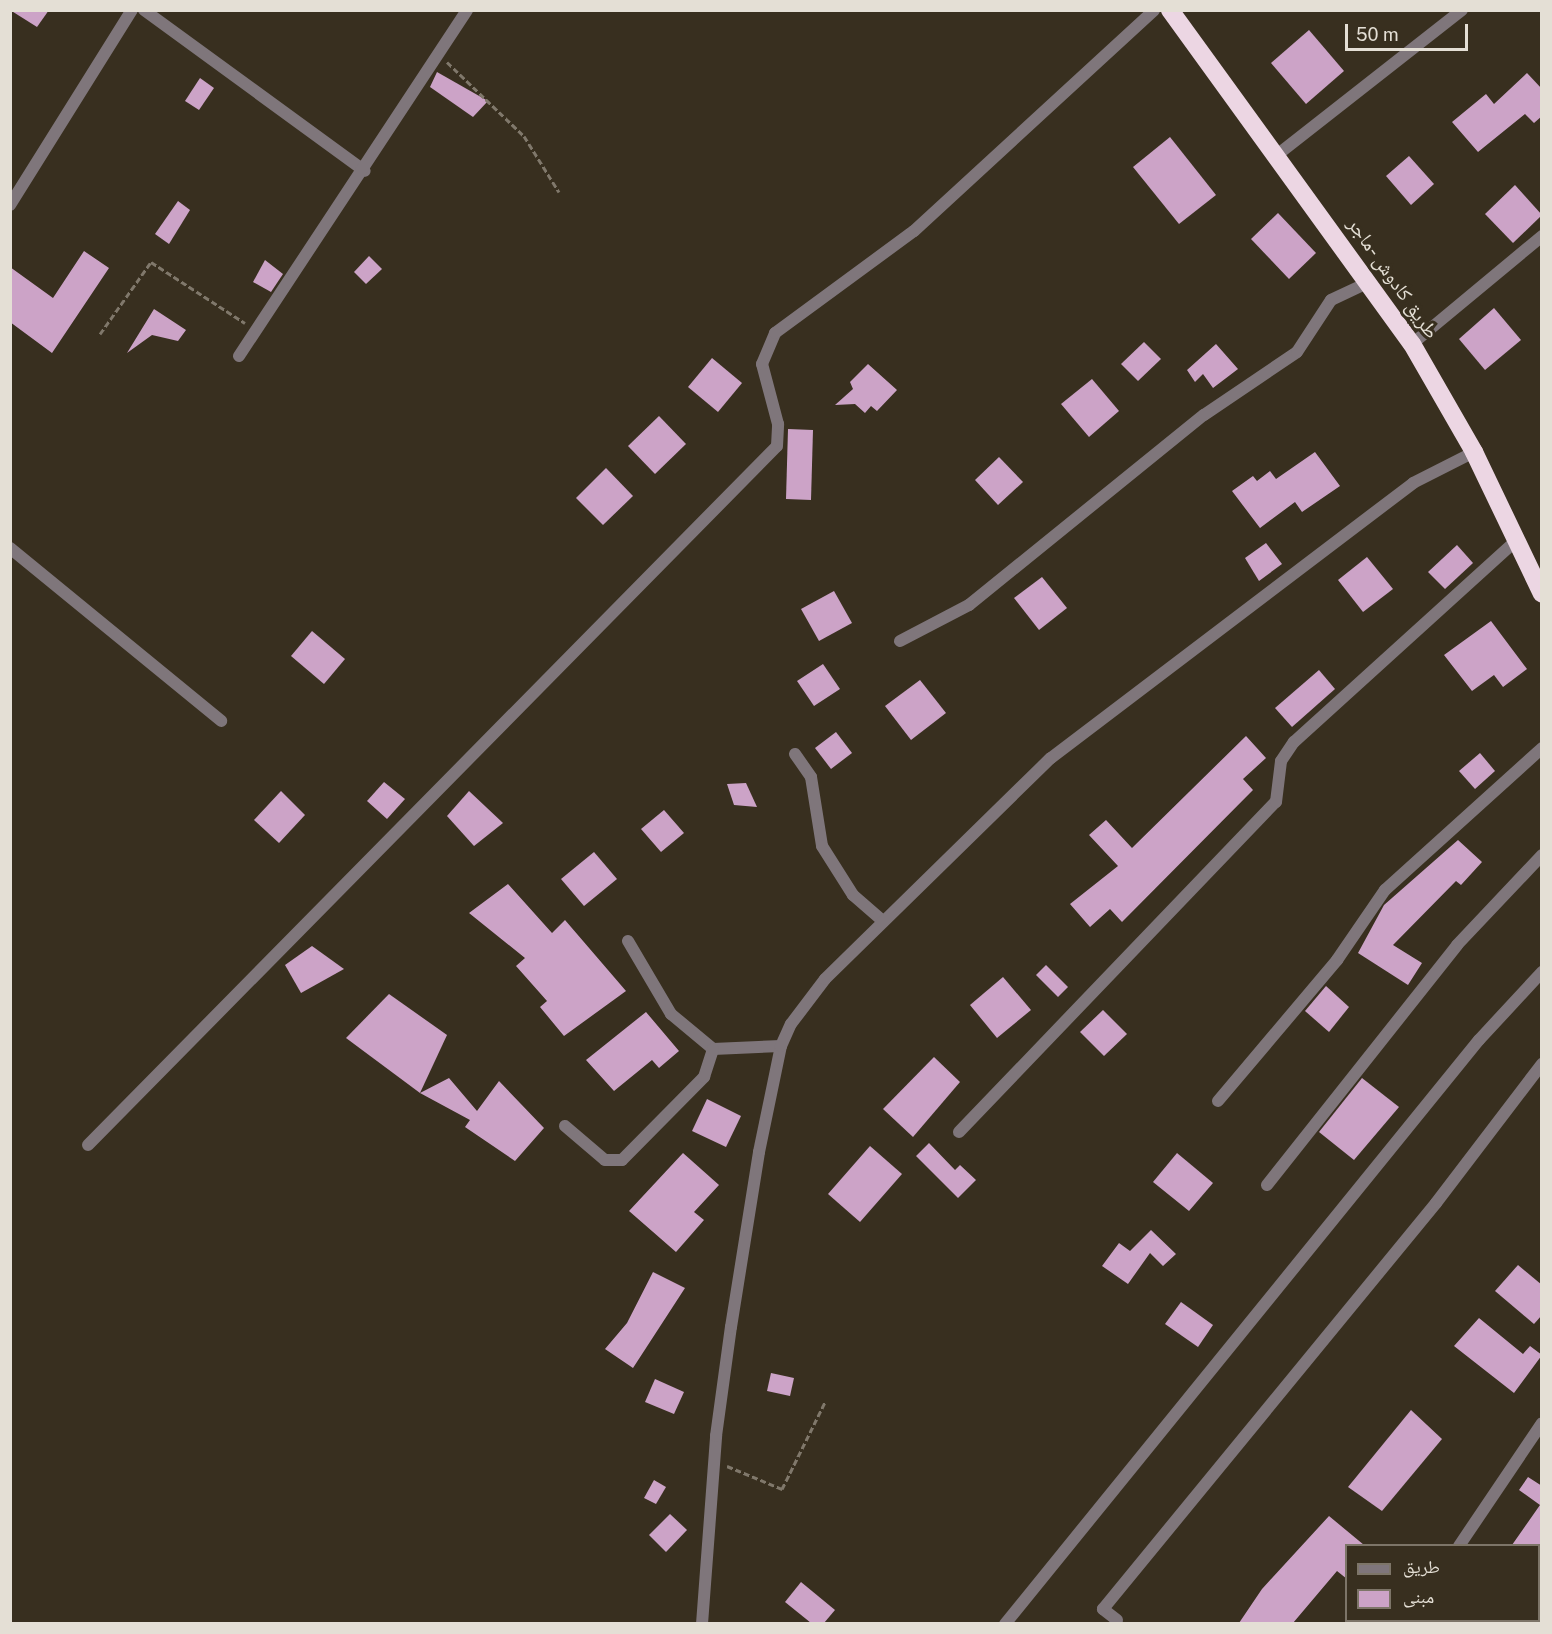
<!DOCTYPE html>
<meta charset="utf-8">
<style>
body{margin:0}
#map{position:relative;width:1552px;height:1634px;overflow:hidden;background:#382f1f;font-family:"Public Sans","Noto Naskh Arabic",sans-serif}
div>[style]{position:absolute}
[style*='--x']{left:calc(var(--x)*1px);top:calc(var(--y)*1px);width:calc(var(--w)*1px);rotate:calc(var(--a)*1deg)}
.building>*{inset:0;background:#cca3c7}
.path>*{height:3px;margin-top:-1.5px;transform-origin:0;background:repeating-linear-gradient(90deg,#80786b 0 6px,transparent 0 9px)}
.street>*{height:12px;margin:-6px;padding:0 6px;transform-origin:6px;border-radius:6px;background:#7f767b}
.highway>*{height:18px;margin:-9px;padding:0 9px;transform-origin:9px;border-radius:9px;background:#ecd6e3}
span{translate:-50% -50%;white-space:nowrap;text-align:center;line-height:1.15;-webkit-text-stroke:6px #382f1f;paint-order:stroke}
.street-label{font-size:20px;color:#e4dfd5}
.frame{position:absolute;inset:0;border:12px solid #e4dfd5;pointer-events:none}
.legend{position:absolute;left:1345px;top:1544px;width:195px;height:78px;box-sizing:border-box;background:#382f1f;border:2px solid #7d7568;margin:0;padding:8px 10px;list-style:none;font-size:18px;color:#e4dfd5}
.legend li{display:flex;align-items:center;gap:12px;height:30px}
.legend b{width:30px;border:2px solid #7d7568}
.scale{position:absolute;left:1345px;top:24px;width:123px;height:27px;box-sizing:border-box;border:3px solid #e4dfd5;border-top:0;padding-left:8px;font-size:18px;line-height:21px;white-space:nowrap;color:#e4dfd5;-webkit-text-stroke:4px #382f1f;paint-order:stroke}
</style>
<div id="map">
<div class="building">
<i style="clip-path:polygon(10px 10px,49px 10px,37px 27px)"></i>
<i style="clip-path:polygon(1309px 30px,1344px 71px,1306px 104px,1271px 63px)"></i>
<i style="clip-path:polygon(437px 72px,488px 101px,473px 117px,430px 87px)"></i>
<i style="clip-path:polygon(1527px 73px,1542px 89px,1542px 116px,1534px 123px,1525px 114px,1478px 152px,1452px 122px,1486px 94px,1494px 104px)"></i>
<i style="clip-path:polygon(200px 78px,214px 88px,199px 110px,185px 101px)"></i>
<i style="clip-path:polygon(1170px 137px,1216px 195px,1179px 224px,1133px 167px)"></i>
<i style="clip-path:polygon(1409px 156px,1434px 184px,1411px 205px,1386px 176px)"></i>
<i style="clip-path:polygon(1515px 185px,1542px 215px,1513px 243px,1485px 214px)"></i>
<i style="clip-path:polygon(178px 201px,190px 210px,169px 244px,155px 234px)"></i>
<i style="clip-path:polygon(1278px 213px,1316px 253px,1289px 279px,1251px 239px)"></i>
<i style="clip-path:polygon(84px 251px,109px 268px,52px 353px,10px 322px,10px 267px,53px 298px)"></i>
<i style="clip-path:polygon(369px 256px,382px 269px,366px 284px,354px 272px)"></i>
<i style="clip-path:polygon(265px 260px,283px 274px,271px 292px,253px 282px)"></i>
<i style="clip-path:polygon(1494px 308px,1521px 340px,1485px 370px,1459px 339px)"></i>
<i style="clip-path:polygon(154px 309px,186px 330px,178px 341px,152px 335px,127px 353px)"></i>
<i style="clip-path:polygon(1144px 342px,1161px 359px,1138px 381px,1121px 364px)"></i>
<i style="clip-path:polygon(1216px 344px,1238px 369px,1213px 388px,1203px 374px,1195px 382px,1187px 370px)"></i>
<i style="clip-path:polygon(712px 358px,742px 383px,718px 412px,688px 387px)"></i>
<i style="clip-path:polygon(868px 364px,897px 390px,877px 411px,871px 406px,865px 413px,855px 404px,835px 405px,853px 389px,850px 382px)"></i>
<i style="clip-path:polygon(1092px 379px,1119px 411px,1089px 437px,1061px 404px)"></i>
<i style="clip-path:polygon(659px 416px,686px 444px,655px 474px,628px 446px)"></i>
<i style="clip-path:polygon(788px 429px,813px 430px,811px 500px,786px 499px)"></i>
<i style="clip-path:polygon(1315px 452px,1340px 486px,1302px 512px,1295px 502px,1260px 528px,1232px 491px,1253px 476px,1257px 481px,1270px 471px,1276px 479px)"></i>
<i style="clip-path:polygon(999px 457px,1023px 482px,998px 505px,975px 480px)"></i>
<i style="clip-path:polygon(606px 468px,633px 496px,603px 525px,576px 498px)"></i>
<i style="clip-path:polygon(1266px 543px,1282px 564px,1259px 581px,1245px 558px)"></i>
<i style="clip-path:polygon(1457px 545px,1473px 563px,1445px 589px,1428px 572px)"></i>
<i style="clip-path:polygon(1367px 557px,1393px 589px,1363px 612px,1338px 580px)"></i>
<i style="clip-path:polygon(1042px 577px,1067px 608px,1039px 630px,1014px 598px)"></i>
<i style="clip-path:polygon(834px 591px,852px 623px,819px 641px,801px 609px)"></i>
<i style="clip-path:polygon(1491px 621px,1527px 669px,1503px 687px,1494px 675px,1472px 691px,1444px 655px)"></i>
<i style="clip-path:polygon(312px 631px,345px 659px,324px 684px,291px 656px)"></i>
<i style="clip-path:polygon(823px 664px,840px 689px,814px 706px,797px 681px)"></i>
<i style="clip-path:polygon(1319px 670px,1335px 689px,1292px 727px,1275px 708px)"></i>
<i style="clip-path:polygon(920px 680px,946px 713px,911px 740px,885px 706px)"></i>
<i style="clip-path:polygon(836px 732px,852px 753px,831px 769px,815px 748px)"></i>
<i style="clip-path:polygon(1246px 736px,1266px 758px,1243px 779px,1253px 790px,1122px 922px,1110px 909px,1090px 927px,1070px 904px,1118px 866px,1089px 835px,1106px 820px,1132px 848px)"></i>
<i style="clip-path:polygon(1480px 753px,1495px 771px,1475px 789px,1459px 771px)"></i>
<i style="clip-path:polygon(384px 782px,405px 799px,387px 819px,367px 801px)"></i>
<i style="clip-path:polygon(746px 783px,757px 807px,734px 805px,727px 784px)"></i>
<i style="clip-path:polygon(281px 791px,305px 815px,279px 843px,254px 820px)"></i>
<i style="clip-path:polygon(469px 791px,503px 823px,474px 846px,447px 816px)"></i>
<i style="clip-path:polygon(664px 810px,684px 833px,661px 852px,641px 829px)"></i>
<i style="clip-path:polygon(1458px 840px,1482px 862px,1461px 885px,1456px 881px,1393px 945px,1422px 963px,1408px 985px,1358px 953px,1384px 905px)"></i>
<i style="clip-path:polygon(594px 852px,617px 879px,584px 906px,561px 879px)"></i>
<i style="clip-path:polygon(508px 884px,552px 933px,565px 920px,626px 991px,564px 1036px,540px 1007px,547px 1001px,516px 966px,525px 958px,469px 913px)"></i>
<i style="clip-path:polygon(312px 946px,344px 969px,301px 993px,285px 965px)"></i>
<i style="clip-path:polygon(1046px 965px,1068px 987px,1058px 997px,1036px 975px)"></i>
<i style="clip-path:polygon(1003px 977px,1031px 1010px,997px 1038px,970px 1005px)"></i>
<i style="clip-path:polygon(1326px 986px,1349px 1007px,1329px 1032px,1305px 1011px)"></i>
<i style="clip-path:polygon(389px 994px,447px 1035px,420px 1093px,346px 1038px)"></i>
<i style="clip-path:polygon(1103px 1010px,1127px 1034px,1104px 1056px,1080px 1032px)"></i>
<i style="clip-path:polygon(646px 1012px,679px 1051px,659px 1068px,652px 1060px,614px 1091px,586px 1060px)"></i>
<i style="clip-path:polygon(934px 1057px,960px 1082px,913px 1137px,883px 1109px)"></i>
<i style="clip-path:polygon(449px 1078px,477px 1111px,499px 1081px,544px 1128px,515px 1161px,465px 1127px,470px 1120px,420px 1093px)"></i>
<i style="clip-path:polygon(1362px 1078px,1399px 1107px,1354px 1160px,1319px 1132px)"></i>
<i style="clip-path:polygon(707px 1099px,741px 1116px,726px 1147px,692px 1131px)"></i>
<i style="clip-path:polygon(929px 1143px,955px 1170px,960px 1165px,976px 1180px,958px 1198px,916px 1156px)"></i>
<i style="clip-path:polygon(870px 1146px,902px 1174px,860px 1222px,828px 1194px)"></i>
<i style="clip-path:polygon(683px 1153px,719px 1185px,694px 1212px,704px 1220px,676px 1252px,629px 1211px)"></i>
<i style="clip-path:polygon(1177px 1153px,1213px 1183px,1189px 1211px,1153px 1182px)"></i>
<i style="clip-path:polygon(1151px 1230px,1176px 1254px,1163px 1266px,1150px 1253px,1128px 1284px,1102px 1266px,1119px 1243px,1130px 1251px)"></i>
<i style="clip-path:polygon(1518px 1265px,1542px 1285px,1542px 1315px,1534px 1324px,1495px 1291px)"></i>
<i style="clip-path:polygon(653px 1272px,685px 1288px,633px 1368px,605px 1349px,627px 1323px)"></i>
<i style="clip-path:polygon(1181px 1302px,1213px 1325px,1198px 1347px,1165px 1324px)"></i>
<i style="clip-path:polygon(1479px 1318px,1523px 1354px,1530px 1346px,1542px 1355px,1514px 1393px,1454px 1346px)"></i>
<i style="clip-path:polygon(771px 1373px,794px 1378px,790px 1396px,767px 1391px)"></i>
<i style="clip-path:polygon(655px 1379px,684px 1392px,674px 1414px,645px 1402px)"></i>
<i style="clip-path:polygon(1411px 1410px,1442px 1439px,1382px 1511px,1348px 1487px)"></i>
<i style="clip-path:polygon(1528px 1477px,1542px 1486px,1542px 1545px,1512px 1545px,1540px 1505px,1519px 1490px)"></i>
<i style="clip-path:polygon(654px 1480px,666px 1487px,656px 1504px,644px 1498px)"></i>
<i style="clip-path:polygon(670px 1514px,687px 1530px,666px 1552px,649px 1535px)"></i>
<i style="clip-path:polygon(1329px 1516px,1364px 1545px,1347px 1545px,1347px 1579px,1337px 1571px,1293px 1623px,1239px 1623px,1262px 1589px)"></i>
<i style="clip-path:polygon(801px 1582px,835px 1610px,824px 1623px,811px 1623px,785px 1602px)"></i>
</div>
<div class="path">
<i style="--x:447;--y:62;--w:107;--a:43.9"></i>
<i style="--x:524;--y:136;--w:66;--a:58"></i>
<i style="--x:100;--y:334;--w:88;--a:-54.7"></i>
<i style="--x:151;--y:262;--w:112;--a:33"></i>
<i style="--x:727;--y:1466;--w:60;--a:22.7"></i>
<i style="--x:782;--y:1489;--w:97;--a:-63.7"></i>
<i style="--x:1443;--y:1620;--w:5;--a:53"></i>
</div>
<div class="street">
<i style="--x:144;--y:10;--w:273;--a:36.1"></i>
<i style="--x:1277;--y:155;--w:235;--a:-38.1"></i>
<i style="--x:10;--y:205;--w:230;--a:-58"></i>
<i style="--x:1412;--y:344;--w:169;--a:-39.7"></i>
<i style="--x:239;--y:356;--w:414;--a:-56.6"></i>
<i style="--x:10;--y:548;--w:273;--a:39.3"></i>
<i style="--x:900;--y:641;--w:78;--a:-27.6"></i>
<i style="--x:969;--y:605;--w:302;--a:-39"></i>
<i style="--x:1204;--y:415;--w:112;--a:-34.1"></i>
<i style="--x:1297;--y:352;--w:62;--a:-56.8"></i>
<i style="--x:1331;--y:300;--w:42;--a:-25.3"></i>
<i style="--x:795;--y:754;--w:28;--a:55"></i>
<i style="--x:811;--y:777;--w:70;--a:80.9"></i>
<i style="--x:822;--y:846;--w:58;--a:57.7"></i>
<i style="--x:853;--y:895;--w:40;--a:41"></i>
<i style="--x:628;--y:941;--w:85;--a:59.5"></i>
<i style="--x:671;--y:1014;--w:55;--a:39.8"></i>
<i style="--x:713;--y:1049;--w:68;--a:-2.5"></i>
<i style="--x:1218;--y:1101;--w:185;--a:-49.8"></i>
<i style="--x:1337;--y:960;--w:85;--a:-55.6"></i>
<i style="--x:1385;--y:890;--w:212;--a:-42.1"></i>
<i style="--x:565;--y:1126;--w:52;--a:40.4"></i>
<i style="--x:605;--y:1160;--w:17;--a:0"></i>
<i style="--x:622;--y:1160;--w:117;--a:-45.3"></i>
<i style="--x:704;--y:1077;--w:29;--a:-72"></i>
<i style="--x:959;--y:1132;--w:458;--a:-46.2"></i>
<i style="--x:1276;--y:802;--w:41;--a:-83"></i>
<i style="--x:1281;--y:761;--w:23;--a:-56"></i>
<i style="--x:1294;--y:742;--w:299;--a:-42.2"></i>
<i style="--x:88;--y:1145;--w:981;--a:-45.41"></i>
<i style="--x:777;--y:446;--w:22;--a:-87"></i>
<i style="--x:778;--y:424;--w:62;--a:-104.9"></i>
<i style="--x:762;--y:364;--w:34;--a:-67"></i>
<i style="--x:775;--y:333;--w:172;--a:-36.3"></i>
<i style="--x:914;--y:231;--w:326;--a:-42.6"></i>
<i style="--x:1267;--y:1185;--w:306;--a:-51.6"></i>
<i style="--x:1457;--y:945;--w:124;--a:-46.6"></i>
<i style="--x:1459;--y:1546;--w:148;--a:-56"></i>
<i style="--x:1117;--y:1620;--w:18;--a:-142"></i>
<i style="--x:1103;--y:1609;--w:525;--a:-50.64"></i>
<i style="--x:1436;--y:1203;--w:175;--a:-52.7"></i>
<i style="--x:702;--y:1624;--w:189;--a:-85.7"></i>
<i style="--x:716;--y:1436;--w:110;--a:-82.2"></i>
<i style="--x:731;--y:1327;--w:177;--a:-80.9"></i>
<i style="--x:759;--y:1152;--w:108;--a:-78.3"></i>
<i style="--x:781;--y:1046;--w:24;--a:-66"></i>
<i style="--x:791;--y:1024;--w:56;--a:-52.9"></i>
<i style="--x:825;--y:979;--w:316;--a:-44.4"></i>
<i style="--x:1051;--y:758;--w:455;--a:-37.2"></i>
<i style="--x:1413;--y:483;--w:68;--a:-26.9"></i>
<i style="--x:1005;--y:1624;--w:752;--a:-50.94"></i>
<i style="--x:1479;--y:1040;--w:93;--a:-47.2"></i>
<i style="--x:1409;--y:1624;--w:4;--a:-63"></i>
</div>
<div class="highway">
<i style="--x:1170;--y:10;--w:412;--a:54.1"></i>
<i style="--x:1412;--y:344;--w:125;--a:60.1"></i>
<i style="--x:1474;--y:452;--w:157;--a:64.4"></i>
</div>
<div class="street-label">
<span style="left:1393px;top:278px;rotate:55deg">طريق كادوش -ماجر</span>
</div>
<div class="frame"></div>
<ul class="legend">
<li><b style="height:8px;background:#7f767b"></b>طريق</li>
<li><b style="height:16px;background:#cca3c7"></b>مبنى</li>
</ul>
<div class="scale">50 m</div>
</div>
